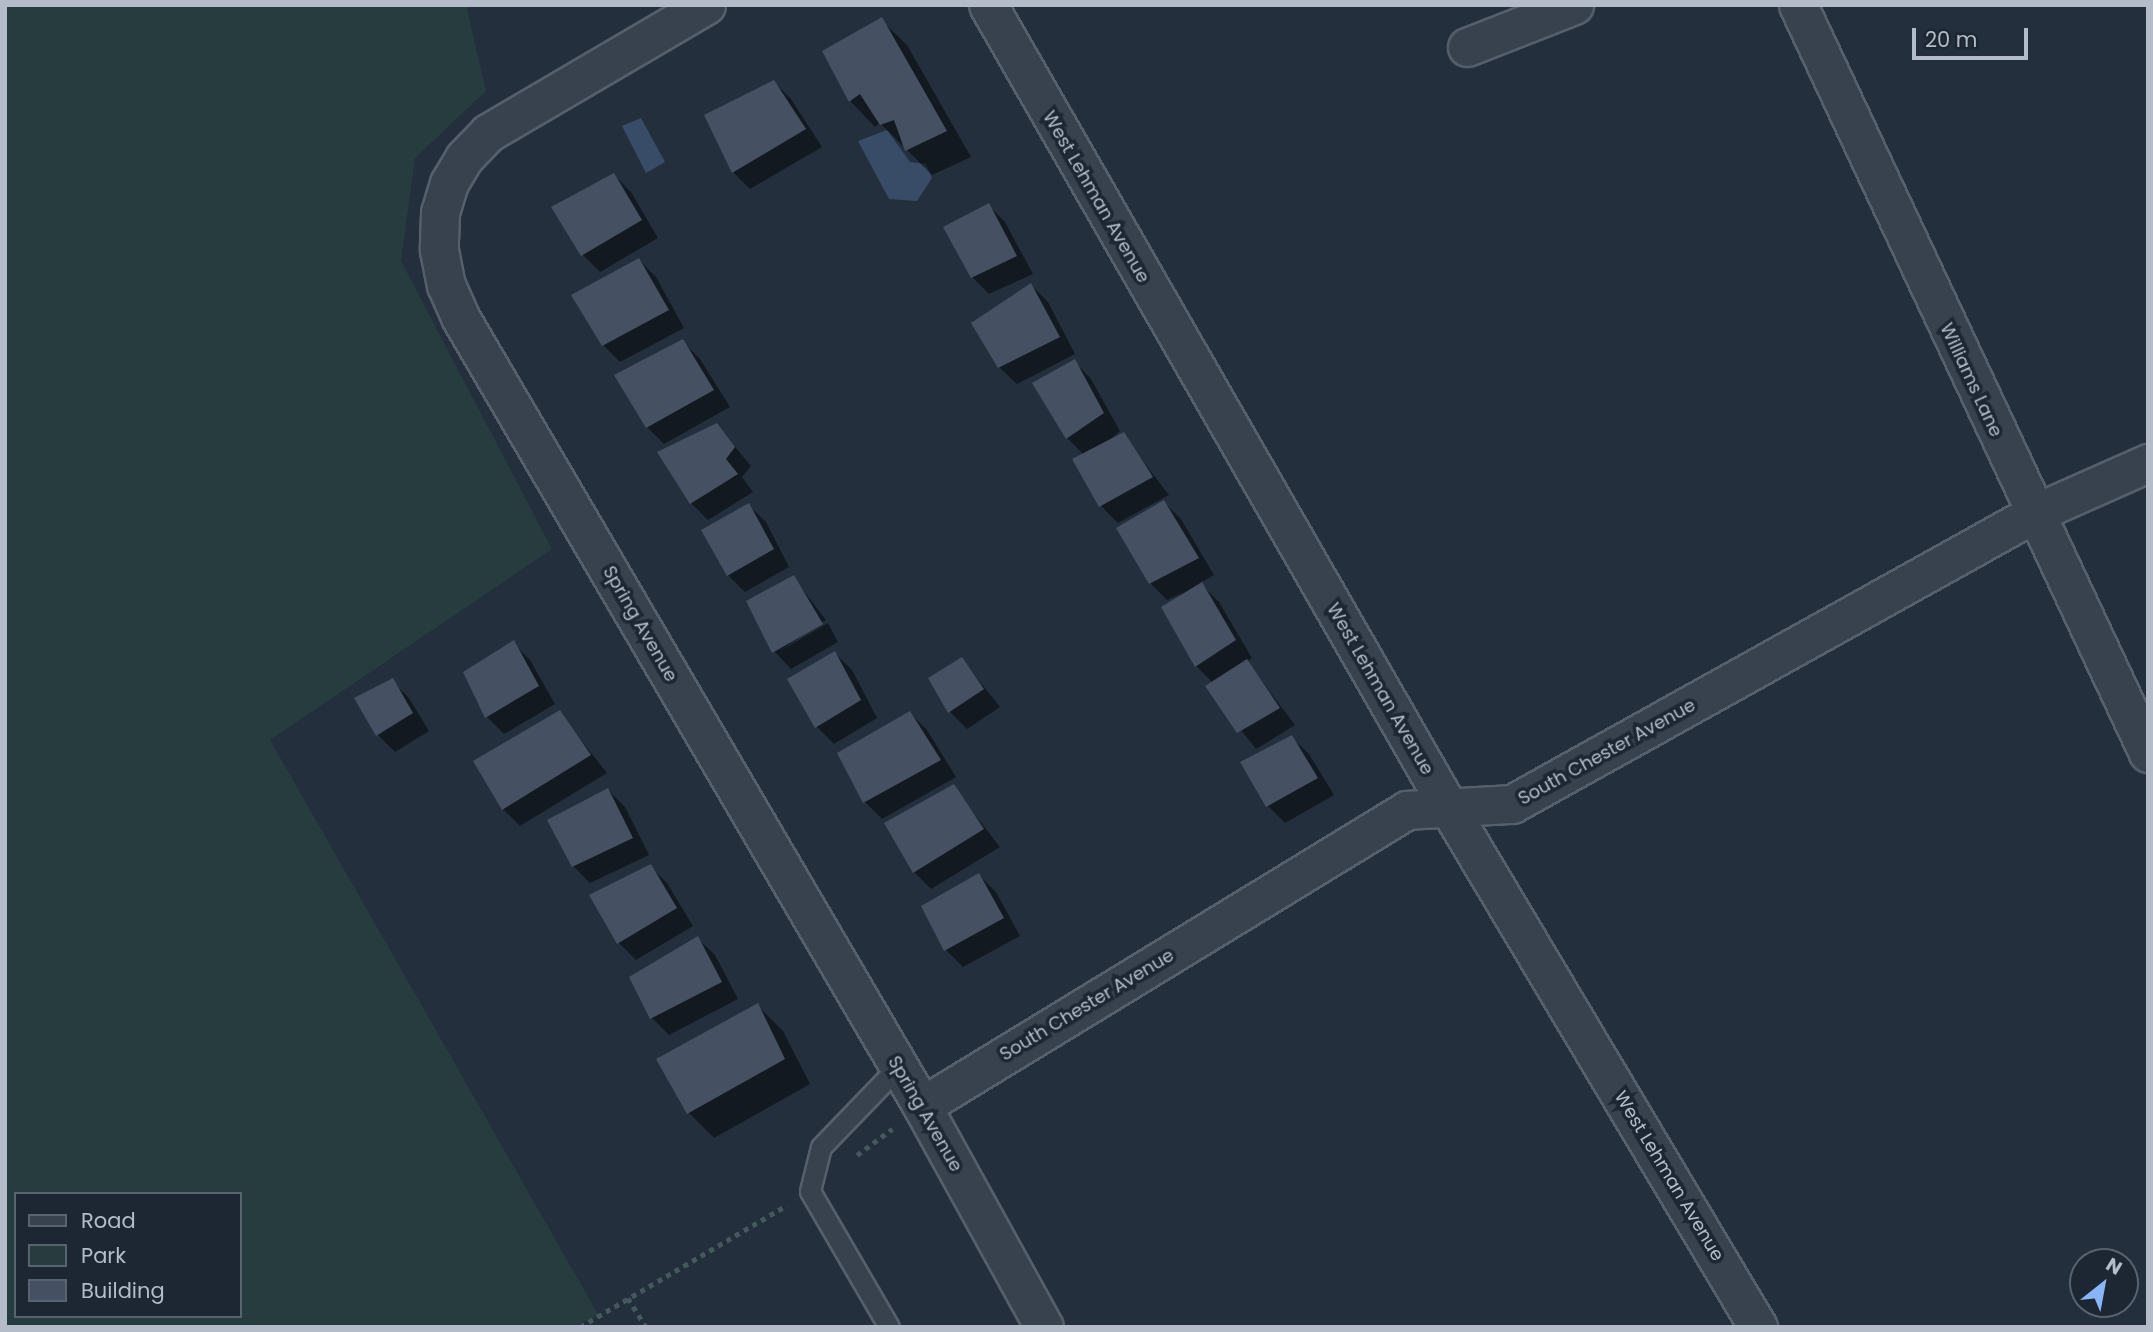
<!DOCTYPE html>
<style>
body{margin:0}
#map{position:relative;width:2153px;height:1332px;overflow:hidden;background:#242f3e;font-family:Poppins,sans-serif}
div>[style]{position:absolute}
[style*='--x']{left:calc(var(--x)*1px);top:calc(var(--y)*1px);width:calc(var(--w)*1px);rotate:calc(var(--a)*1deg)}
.green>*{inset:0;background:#263c3f}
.water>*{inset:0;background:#394c67}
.shadow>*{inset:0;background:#0007}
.building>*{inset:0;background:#455162}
.path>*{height:4.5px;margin-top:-2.25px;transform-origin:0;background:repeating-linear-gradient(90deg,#44595c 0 5px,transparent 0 10px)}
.roads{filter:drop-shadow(2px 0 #565f6c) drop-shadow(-2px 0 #565f6c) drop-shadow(0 2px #565f6c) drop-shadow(0 -2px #565f6c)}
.service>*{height:19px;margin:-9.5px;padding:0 9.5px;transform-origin:9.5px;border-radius:9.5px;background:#38414e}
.minor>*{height:37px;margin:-18.5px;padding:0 18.5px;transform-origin:18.5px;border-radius:18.5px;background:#38414e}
span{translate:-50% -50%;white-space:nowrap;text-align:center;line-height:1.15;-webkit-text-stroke:7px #1d2633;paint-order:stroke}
.street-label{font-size:18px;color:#b4bcc9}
.frame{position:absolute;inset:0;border:7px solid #b4bcc9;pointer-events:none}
.legend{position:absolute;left:14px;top:1192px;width:228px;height:126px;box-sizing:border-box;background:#1d2633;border:2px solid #59626f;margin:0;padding:9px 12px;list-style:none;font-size:21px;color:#b4bcc9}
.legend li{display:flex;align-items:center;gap:14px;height:35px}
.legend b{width:35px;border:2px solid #59626f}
.north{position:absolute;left:2069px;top:1248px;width:70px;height:70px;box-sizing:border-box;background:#1d2633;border:2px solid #59626f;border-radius:50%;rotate:31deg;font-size:19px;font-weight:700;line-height:28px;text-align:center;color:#b4bcc9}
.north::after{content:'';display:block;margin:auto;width:24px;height:32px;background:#8ab4f8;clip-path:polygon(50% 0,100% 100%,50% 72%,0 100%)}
.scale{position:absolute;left:1912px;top:28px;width:116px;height:32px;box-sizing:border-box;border:4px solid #b4bcc9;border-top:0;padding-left:9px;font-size:21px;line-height:24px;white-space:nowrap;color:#b4bcc9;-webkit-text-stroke:5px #1d2633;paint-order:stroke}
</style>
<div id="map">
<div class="green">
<i style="clip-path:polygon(evenodd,5px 5px,466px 5px,486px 91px,415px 158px,401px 261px,552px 549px,270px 740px,599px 1316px,571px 1327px,5px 1327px,5px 5px,16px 1194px,240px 1194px,240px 1316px,16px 1316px,16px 1194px)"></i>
</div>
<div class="water">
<i style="clip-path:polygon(641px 118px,665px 162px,646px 173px,622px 126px)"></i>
<i style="clip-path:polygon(887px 130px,910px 162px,926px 164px,932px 178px,917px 201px,889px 199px,858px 141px)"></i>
</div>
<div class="shadow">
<i style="clip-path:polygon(881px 20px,907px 45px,971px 157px,932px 175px,880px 123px,875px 127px,850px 101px,824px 51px)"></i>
<i style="clip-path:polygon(774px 82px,791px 99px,822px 147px,750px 189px,733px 172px)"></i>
<i style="clip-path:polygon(614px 175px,631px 192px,658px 238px,600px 272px,583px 255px,553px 208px)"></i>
<i style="clip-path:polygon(988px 205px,1005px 222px,1033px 274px,989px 294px,972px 277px)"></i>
<i style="clip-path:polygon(639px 260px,656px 277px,684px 328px,620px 362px,603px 345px)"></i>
<i style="clip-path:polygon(1031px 285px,1048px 302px,1075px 354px,1017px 384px,999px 367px)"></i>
<i style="clip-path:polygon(683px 342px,700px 359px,730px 407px,664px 444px,647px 427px)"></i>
<i style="clip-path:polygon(1074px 361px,1091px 379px,1120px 431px,1106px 443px,1123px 435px,1169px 495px,1118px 523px,1101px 506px,1084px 455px,1067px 438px,1034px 383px)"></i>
<i style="clip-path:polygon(717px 425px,751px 466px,742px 477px,753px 492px,708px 520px,691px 503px)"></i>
<i style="clip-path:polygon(1164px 502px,1181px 519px,1214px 575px,1200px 583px,1219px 602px,1252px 658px,1247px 661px,1295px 725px,1256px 749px,1207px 687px,1213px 683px,1196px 666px,1163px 607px,1184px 592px,1167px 600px,1150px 583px)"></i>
<i style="clip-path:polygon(748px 505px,766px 522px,789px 567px,745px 592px,728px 575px)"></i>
<i style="clip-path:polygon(793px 577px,826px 620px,778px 652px,828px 623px,838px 642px,791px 669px,774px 651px)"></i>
<i style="clip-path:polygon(513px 643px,530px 660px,555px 704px,504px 734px,487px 717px)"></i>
<i style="clip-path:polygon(835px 653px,852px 670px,877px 718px,834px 744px,817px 727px,790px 679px)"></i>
<i style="clip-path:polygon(962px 659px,1000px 707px,967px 729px,950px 712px)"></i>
<i style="clip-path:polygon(392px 681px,409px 698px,429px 731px,395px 752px,378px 735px,356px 699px)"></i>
<i style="clip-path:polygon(559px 712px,607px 773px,520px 826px,503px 809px)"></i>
<i style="clip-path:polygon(910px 713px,927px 730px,956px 777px,882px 819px,865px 802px)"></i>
<i style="clip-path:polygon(1291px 737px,1309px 754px,1334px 795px,1285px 823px,1268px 806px,1242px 762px)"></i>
<i style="clip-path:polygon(953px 787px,1000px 847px,931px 889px,914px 872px)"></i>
<i style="clip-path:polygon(608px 790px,625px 807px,649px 855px,590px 883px,573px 866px)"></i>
<i style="clip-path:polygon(650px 866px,667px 883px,693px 926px,636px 960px,619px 943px)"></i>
<i style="clip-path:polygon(979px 875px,996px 892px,1020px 936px,963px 967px,946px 950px)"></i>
<i style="clip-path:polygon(697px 938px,715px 955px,738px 999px,669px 1035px,652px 1018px)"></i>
<i style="clip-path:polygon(757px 1005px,783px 1031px,810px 1084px,714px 1138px,689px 1113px)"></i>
</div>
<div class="building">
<i style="clip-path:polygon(882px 17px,947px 131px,905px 151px,894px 120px,880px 125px,860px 94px,849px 102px,822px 51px)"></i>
<i style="clip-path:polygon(774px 80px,806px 129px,732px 173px,704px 115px)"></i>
<i style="clip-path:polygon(614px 173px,642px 220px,581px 256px,551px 207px)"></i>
<i style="clip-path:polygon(989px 203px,1017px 256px,971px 278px,943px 227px)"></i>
<i style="clip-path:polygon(639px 258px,669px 310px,602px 346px,571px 295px)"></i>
<i style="clip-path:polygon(1031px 283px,1060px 337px,998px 368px,971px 323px)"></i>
<i style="clip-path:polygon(683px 339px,714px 390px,646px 428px,614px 375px)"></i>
<i style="clip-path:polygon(1075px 359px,1104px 413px,1066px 439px,1032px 383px)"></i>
<i style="clip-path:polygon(717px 423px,735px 447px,726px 459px,738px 474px,690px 504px,657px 452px)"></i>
<i style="clip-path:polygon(1124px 432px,1153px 477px,1099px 507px,1072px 459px)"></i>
<i style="clip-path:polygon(1164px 500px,1199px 558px,1149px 584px,1116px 528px)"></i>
<i style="clip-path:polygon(749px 503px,774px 549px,727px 576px,701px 530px)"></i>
<i style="clip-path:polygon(794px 575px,823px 624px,772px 653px,746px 601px)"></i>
<i style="clip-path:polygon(1202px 582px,1236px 640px,1195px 667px,1161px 607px)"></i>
<i style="clip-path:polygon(514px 640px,539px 686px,485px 718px,463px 672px)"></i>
<i style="clip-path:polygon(835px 651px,861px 700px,815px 728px,787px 679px)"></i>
<i style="clip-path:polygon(962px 657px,984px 689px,948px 713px,928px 678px)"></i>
<i style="clip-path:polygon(1247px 659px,1280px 708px,1237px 733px,1205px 686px)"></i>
<i style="clip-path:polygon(393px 678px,413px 713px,376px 736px,354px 698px)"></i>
<i style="clip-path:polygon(560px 710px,591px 755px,502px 810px,473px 761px)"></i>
<i style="clip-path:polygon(910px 711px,941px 760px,863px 803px,837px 753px)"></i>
<i style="clip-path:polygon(1292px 735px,1318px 778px,1266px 807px,1240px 762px)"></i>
<i style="clip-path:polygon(954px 784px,984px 829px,913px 873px,884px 823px)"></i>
<i style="clip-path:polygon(608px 788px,633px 838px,572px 867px,547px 820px)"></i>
<i style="clip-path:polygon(651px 864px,677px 908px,617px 944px,589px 895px)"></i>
<i style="clip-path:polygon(979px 873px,1004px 918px,944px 951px,921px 906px)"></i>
<i style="clip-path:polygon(698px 936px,722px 982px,650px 1019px,629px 977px)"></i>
<i style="clip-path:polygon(758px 1003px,785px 1059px,687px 1114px,656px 1059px)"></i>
</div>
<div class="path">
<i style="--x:857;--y:1155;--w:44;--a:-36.6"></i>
<i style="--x:628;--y:1298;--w:34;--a:58"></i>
<i style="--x:580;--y:1327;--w:240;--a:-30.5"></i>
</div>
<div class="roads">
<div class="service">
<i style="--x:889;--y:1327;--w:157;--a:-120.2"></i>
<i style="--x:810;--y:1191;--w:45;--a:-76"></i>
<i style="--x:821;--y:1147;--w:112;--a:-46.1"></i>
</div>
<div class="minor">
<i style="--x:706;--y:5;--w:253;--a:149.6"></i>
<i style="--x:488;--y:133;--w:35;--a:134"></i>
<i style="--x:464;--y:158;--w:29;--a:121"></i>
<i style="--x:449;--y:183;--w:31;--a:107"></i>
<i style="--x:440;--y:213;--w:37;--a:92"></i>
<i style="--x:439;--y:250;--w:36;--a:79"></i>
<i style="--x:446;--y:285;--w:35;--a:66"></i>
<i style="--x:460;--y:317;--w:914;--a:59.65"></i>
<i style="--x:922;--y:1106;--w:252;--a:61.1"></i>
<i style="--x:988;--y:5;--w:922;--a:60.15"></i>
<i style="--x:1447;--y:805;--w:608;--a:59.21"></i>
<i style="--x:1798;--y:5;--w:826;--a:64.92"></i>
<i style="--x:1467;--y:47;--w:115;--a:-21.4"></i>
<i style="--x:922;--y:1106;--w:568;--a:-31.4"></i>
<i style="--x:1407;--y:810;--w:105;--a:-3.3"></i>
<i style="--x:1512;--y:804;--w:596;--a:-29.1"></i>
<i style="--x:2033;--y:514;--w:126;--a:-23.9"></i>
</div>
</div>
<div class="street-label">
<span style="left:1096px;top:197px;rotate:60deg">West Lehman Avenue</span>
<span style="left:1971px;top:380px;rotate:65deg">Williams Lane</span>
<span style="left:640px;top:624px;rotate:60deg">Spring Avenue</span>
<span style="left:1380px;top:689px;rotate:60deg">West Lehman Avenue</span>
<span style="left:1607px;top:752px;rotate:-29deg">South Chester Avenue</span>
<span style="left:1087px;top:1005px;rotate:-31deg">South Chester Avenue</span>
<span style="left:925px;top:1114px;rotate:60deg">Spring Avenue</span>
<span style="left:1669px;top:1176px;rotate:59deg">West Lehman Avenue</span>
</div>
<div class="frame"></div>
<ul class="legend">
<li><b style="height:9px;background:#38414e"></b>Road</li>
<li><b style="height:19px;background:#263c3f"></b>Park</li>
<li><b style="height:19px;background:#455162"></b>Building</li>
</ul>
<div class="north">N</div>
<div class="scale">20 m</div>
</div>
